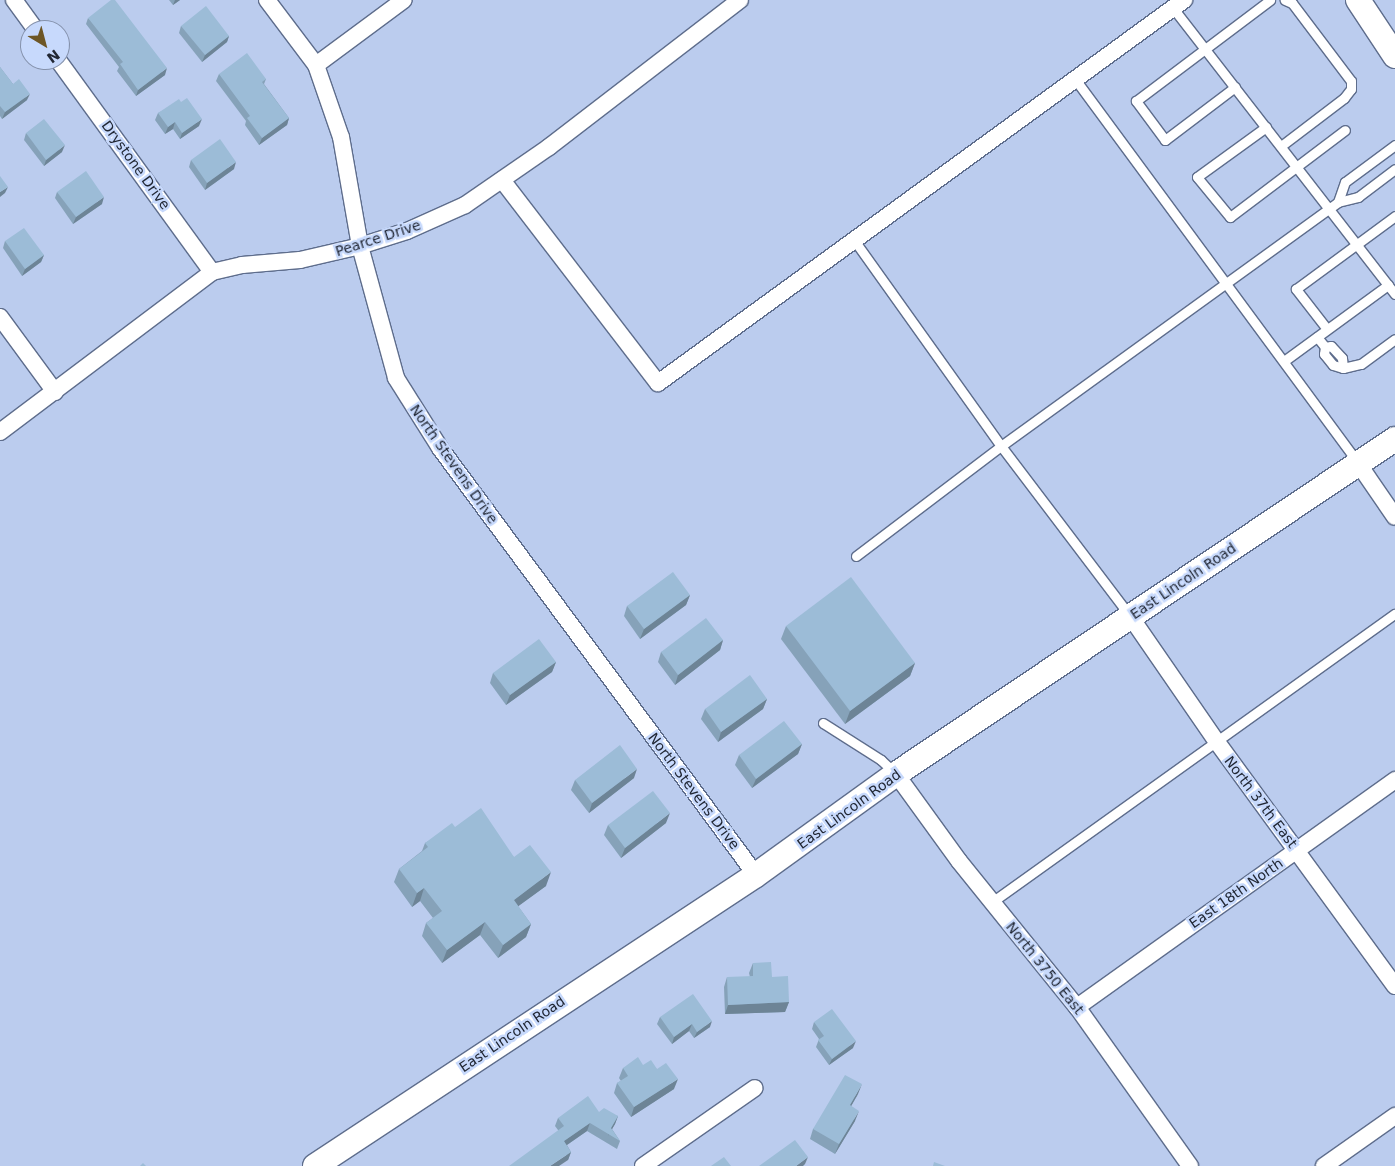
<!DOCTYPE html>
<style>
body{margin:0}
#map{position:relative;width:1395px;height:1166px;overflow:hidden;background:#bce;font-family:"DejaVu Sans",sans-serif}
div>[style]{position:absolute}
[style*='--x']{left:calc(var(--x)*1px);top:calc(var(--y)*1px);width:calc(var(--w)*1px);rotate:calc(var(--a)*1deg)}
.roads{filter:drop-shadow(1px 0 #5e6d8c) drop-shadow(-1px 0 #5e6d8c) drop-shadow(0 1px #5e6d8c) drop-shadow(0 -1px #5e6d8c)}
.lane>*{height:9px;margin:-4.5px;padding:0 4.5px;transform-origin:4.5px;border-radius:4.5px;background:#fff}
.street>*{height:16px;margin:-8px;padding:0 8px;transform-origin:8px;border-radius:8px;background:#fff}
.secondary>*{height:24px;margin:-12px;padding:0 12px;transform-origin:12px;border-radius:12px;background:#fff}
.wall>*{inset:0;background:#86a2b9}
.shaded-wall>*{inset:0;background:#6d8496}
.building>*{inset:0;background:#9cbcd7}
span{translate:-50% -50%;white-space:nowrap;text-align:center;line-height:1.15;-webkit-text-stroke:5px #c7d9fc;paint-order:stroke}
.street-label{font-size:14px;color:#212734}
.north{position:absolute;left:20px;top:20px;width:50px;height:50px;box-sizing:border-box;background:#c7d9fc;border:1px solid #8592ac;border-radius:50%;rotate:143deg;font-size:14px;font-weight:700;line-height:20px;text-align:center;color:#212734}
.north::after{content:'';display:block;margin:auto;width:18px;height:22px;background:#6d5626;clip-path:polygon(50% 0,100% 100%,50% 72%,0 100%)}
</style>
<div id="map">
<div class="roads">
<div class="lane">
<i style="--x:1173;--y:8;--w:362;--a:52.2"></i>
<i style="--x:1075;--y:79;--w:477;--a:53.6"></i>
<i style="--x:1235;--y:87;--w:88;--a:142.9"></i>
<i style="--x:1165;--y:140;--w:49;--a:-126.6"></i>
<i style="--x:1136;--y:101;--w:168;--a:-37"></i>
<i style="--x:1266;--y:127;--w:85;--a:144.1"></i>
<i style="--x:1197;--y:177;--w:52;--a:50.5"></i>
<i style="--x:1230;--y:217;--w:144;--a:-37.1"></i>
<i style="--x:1281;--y:146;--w:79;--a:-37.3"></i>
<i style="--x:1344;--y:98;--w:11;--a:-52"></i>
<i style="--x:1351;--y:89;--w:8;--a:-90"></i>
<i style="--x:1351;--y:81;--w:98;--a:-127.1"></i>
<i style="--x:1292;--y:3;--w:8;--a:-157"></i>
<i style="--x:1338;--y:202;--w:21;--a:-71"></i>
<i style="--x:1345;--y:182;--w:62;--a:-36.5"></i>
<i style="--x:854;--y:240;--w:253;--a:54.5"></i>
<i style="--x:1001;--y:446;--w:416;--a:-35.9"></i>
<i style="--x:1338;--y:202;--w:21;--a:-14"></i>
<i style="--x:1358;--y:197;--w:46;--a:-37.1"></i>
<i style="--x:1327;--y:329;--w:51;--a:-127.8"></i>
<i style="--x:1296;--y:289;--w:123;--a:-36.4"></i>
<i style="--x:1317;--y:337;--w:13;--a:51"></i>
<i style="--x:1325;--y:347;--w:7;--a:98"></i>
<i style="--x:1324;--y:354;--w:14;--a:51"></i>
<i style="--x:1333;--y:365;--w:10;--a:17"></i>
<i style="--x:1343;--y:368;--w:18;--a:-13"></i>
<i style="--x:1361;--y:364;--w:42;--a:-36.3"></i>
<i style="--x:1325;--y:347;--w:6;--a:-9"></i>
<i style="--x:1331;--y:346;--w:16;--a:47"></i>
<i style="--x:1342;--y:358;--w:10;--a:84"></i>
<i style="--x:1284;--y:361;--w:129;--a:-36.2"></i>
<i style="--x:856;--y:556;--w:182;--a:-37.2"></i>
<i style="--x:1001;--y:446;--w:213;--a:52.8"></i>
<i style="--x:823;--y:723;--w:69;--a:32.5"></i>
<i style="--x:881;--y:760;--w:21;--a:43"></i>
<i style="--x:992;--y:902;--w:495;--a:-35.6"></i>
</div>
<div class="street">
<i style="--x:14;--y:0;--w:37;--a:54"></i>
<i style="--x:267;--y:0;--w:81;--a:53"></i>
<i style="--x:316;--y:65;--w:76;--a:70.9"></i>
<i style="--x:341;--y:137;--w:111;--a:80.1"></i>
<i style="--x:360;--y:246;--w:137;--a:74.7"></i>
<i style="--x:396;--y:378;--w:83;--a:57.8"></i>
<i style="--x:440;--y:448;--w:531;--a:53.5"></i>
<i style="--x:58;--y:60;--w:262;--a:54"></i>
<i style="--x:316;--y:65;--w:109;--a:-36.5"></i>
<i style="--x:502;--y:180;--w:256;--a:52.5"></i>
<i style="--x:658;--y:383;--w:651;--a:-36.06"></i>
<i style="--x:0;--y:317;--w:93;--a:53.7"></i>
<i style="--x:0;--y:432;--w:266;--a:-37"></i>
<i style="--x:212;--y:272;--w:31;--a:-13"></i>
<i style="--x:242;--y:265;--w:58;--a:-4.9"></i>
<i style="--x:300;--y:260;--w:62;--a:-13.1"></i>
<i style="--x:360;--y:246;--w:49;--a:-17.7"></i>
<i style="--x:407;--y:231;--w:64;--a:-24.1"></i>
<i style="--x:465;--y:205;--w:102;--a:-34.6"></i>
<i style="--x:549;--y:147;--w:241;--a:-37.6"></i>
<i style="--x:1358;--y:463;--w:65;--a:55.6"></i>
<i style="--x:1130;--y:616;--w:153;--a:55.4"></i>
<i style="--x:1217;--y:742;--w:302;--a:53.9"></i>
<i style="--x:896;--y:774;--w:107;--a:54.1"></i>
<i style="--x:959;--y:861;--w:188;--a:51.1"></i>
<i style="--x:1077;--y:1007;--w:195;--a:54.6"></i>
<i style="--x:1077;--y:1007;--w:391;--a:-35.5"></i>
<i style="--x:643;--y:1166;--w:136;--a:-34.9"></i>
<i style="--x:1324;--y:1166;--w:87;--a:-35.2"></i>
</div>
<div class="secondary">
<i style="--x:1358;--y:0;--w:67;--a:56.5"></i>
<i style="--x:315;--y:1166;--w:528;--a:-33.42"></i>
<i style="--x:756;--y:875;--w:173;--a:-35.8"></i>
<i style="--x:896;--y:774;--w:601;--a:-33.88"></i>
</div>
</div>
<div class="wall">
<i style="clip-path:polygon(169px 0,180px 0,173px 5px)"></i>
<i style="clip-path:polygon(88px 18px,165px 75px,136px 96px,117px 71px,119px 67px,86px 24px)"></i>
<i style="clip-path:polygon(181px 26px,229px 36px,227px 42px,202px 62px,179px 33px)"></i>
<i style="clip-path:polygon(0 67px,13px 84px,27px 100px,2px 119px,0 116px)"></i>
<i style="clip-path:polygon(219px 74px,266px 79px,264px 84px,289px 118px,287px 125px,259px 145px,245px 125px,246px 121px,216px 81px)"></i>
<i style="clip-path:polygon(181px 102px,199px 126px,180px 139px,173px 129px,165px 134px,155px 120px,158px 113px)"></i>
<i style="clip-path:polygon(26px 133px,62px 152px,44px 166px,24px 140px)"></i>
<i style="clip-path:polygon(191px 160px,234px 169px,205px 190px,189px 167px)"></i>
<i style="clip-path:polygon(57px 192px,102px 204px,73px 224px,55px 198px)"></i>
<i style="clip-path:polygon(5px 241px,44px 255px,41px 262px,22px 276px,3px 248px)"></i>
<i style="clip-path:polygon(690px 595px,686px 605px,640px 639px,624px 616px,627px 606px)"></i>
<i style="clip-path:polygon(786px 626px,915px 663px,910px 676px,845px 724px,781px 639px)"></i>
<i style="clip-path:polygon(723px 640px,720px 650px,675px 685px,658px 662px,661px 652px)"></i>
<i style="clip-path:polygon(556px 662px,552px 672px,506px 705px,490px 683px,493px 673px)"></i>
<i style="clip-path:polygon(767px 699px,763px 709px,718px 742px,701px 719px,705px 709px)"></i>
<i style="clip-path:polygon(802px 744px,798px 754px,752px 788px,735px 765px,739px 755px)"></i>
<i style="clip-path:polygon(634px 778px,589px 813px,571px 790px,575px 780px)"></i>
<i style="clip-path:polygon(666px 823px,621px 858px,604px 835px,608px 825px)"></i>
<i style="clip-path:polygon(455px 827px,514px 857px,546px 886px,518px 906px,531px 924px,526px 937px,498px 958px,480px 935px,442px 963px,422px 936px,426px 923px,433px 918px,420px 901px,412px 907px,394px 882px,399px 869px,422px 851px,425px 843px)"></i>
<i style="clip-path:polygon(753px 963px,772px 977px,789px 1002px,785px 1012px,725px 1014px,724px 987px,727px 977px,750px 977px,749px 973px)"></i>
<i style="clip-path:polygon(660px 1017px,710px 1027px,694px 1038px,689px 1031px,672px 1044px,657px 1024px)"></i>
<i style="clip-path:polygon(814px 1022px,853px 1048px,829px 1065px,816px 1047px,819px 1039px,812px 1029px)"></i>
<i style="clip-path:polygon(643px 1065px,657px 1069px,674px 1089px,631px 1117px,614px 1093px,617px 1083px,621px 1081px,619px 1078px,623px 1068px)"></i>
<i style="clip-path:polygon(858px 1094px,851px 1106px,855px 1121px,835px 1154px,810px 1139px,813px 1129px)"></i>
<i style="clip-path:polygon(599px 1112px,618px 1116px,615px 1124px,612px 1129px,620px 1141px,617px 1149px,587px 1131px,567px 1145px,571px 1152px,568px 1160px,558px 1130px,555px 1126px,558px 1118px)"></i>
</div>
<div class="shaded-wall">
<i style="clip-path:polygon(175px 0,180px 0,173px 5px)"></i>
<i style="clip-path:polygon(229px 36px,227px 42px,202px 62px,205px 55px)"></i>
<i style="clip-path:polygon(167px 68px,165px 75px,136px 96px,138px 90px)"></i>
<i style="clip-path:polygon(30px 94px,27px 100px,2px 119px,5px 112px)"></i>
<i style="clip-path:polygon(289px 118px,287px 125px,259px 145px,262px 138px)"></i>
<i style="clip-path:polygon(202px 119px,199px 126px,180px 139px,182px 133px)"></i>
<i style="clip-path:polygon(175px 122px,173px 129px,165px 134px,168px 127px)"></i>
<i style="clip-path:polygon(65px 145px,62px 152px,44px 166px,46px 160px)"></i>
<i style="clip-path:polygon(236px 162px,234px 169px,205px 190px,207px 183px)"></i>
<i style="clip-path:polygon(8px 187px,5px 193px,0 197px,0 192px)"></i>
<i style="clip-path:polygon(104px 197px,102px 204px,73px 224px,76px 217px)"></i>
<i style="clip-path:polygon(44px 255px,41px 262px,22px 276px,25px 269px)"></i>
<i style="clip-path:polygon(690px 595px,686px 605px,640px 639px,644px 629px)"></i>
<i style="clip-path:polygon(723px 640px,720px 650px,675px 685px,678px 675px)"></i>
<i style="clip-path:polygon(556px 662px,552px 672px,506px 705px,510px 695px)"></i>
<i style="clip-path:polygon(915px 663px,910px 676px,845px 724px,850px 711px)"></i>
<i style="clip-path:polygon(767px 699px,763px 709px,718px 742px,721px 732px)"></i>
<i style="clip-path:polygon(802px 744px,798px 754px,752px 788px,756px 779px)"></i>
<i style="clip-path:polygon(637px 769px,634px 778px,589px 813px,592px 803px)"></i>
<i style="clip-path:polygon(670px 813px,666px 823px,621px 858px,625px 848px)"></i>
<i style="clip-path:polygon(551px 872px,546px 886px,509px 913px,514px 900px)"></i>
<i style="clip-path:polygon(424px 888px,420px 901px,412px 907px,417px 893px)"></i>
<i style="clip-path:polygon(485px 922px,480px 935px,442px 963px,447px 950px)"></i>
<i style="clip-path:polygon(531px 924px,526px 937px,498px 958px,503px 945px)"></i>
<i style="clip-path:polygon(789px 1002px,785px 1012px,725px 1014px,728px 1005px)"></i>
<i style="clip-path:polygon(712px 1021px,710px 1027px,694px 1038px,697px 1032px)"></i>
<i style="clip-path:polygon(692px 1024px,689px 1031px,672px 1044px,674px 1037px)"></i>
<i style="clip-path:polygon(856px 1041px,853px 1048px,829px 1065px,832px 1059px)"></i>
<i style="clip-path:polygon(678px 1079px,674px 1089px,631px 1117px,634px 1107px)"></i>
<i style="clip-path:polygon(862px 1084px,858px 1094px,846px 1115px,850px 1105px)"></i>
<i style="clip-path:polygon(859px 1111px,855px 1121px,835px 1154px,839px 1144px)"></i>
<i style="clip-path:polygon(618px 1116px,615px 1124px,608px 1136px,611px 1128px)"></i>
<i style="clip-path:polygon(590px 1123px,587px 1131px,561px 1149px,564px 1141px)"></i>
<i style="clip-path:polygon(571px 1152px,568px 1160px,559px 1166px,550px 1166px)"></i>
<i style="clip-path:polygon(808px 1157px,805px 1164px,803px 1166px,796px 1166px)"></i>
</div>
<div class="building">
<i style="clip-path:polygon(111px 0,115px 0,167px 68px,138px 90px,120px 64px,123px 62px,88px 18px)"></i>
<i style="clip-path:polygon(206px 6px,229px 36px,205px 55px,181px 26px)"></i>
<i style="clip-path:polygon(247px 53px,266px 79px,262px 82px,289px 118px,262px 138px,247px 118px,250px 116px,219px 74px)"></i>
<i style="clip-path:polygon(0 67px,13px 84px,19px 79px,30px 94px,5px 112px,0 106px)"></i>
<i style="clip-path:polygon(187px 98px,202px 119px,182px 133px,175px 122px,168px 127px,158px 113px,179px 99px,181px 102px)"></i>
<i style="clip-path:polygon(44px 119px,65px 145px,46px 160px,26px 133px)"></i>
<i style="clip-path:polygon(220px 139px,236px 162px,207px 183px,191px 160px)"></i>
<i style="clip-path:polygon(86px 171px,104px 197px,76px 217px,57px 192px)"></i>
<i style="clip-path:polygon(0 176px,8px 187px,0 192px)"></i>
<i style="clip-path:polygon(24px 228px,44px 255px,25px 269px,5px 241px)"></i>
<i style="clip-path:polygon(673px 572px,690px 595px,644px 629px,627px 606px)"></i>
<i style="clip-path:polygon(851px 577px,915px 663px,850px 711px,786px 626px)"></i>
<i style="clip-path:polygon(706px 618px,723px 640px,678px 675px,661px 652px)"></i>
<i style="clip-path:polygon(539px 639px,556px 662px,510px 695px,493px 673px)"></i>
<i style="clip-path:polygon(750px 675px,767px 699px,721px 732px,705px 709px)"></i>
<i style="clip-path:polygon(784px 721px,802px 744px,756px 779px,739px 755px)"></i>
<i style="clip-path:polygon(620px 745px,637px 769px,592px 803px,575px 780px)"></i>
<i style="clip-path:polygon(653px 791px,670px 813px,625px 848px,608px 825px)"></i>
<i style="clip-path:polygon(481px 808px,514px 857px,530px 845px,551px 872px,514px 900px,531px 924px,503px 945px,485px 922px,447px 950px,426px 923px,442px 911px,424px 888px,417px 893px,399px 869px,428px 847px,425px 843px,452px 823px,455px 827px)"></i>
<i style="clip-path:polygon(771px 962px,772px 977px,788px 976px,789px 1002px,728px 1005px,727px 977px,753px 976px,753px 963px)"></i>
<i style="clip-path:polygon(693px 994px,712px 1021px,697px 1032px,692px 1024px,674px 1037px,660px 1017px)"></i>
<i style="clip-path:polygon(832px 1009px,856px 1041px,832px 1059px,818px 1040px,824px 1036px,814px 1022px)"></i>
<i style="clip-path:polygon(638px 1057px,643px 1065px,651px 1060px,657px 1069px,666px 1063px,678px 1079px,634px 1107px,617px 1083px,628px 1076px,623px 1068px)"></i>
<i style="clip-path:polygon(845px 1075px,862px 1084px,850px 1105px,859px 1111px,839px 1144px,813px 1129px)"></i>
<i style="clip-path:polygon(588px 1096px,599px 1112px,604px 1108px,618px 1116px,611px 1128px,620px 1141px,590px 1123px,564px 1141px,571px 1152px,550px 1166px,509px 1166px,564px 1126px,558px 1118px)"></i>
<i style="clip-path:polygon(795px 1140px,808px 1157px,796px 1166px,759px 1166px)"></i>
<i style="clip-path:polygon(724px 1157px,731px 1166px,711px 1166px)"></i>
<i style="clip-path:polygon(934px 1162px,945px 1166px,933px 1166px)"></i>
<i style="clip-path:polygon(143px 1163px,146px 1166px,140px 1166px)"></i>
</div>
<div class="street-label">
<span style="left:136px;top:165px;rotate:54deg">Drystone Drive</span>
<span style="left:378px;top:238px;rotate:-18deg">Pearce Drive</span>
<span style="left:454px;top:464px;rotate:55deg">North Stevens Drive</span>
<span style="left:1183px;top:581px;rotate:-34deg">East Lincoln Road</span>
<span style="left:694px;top:791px;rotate:53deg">North Stevens Drive</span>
<span style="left:1261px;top:802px;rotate:53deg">North 37th East</span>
<span style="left:849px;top:809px;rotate:-36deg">East Lincoln Road</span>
<span style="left:1236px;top:893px;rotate:-35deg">East 18th North</span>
<span style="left:1045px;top:968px;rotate:51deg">North 3750 East</span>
<span style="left:512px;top:1034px;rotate:-34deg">East Lincoln Road</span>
</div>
<div class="north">N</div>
</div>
